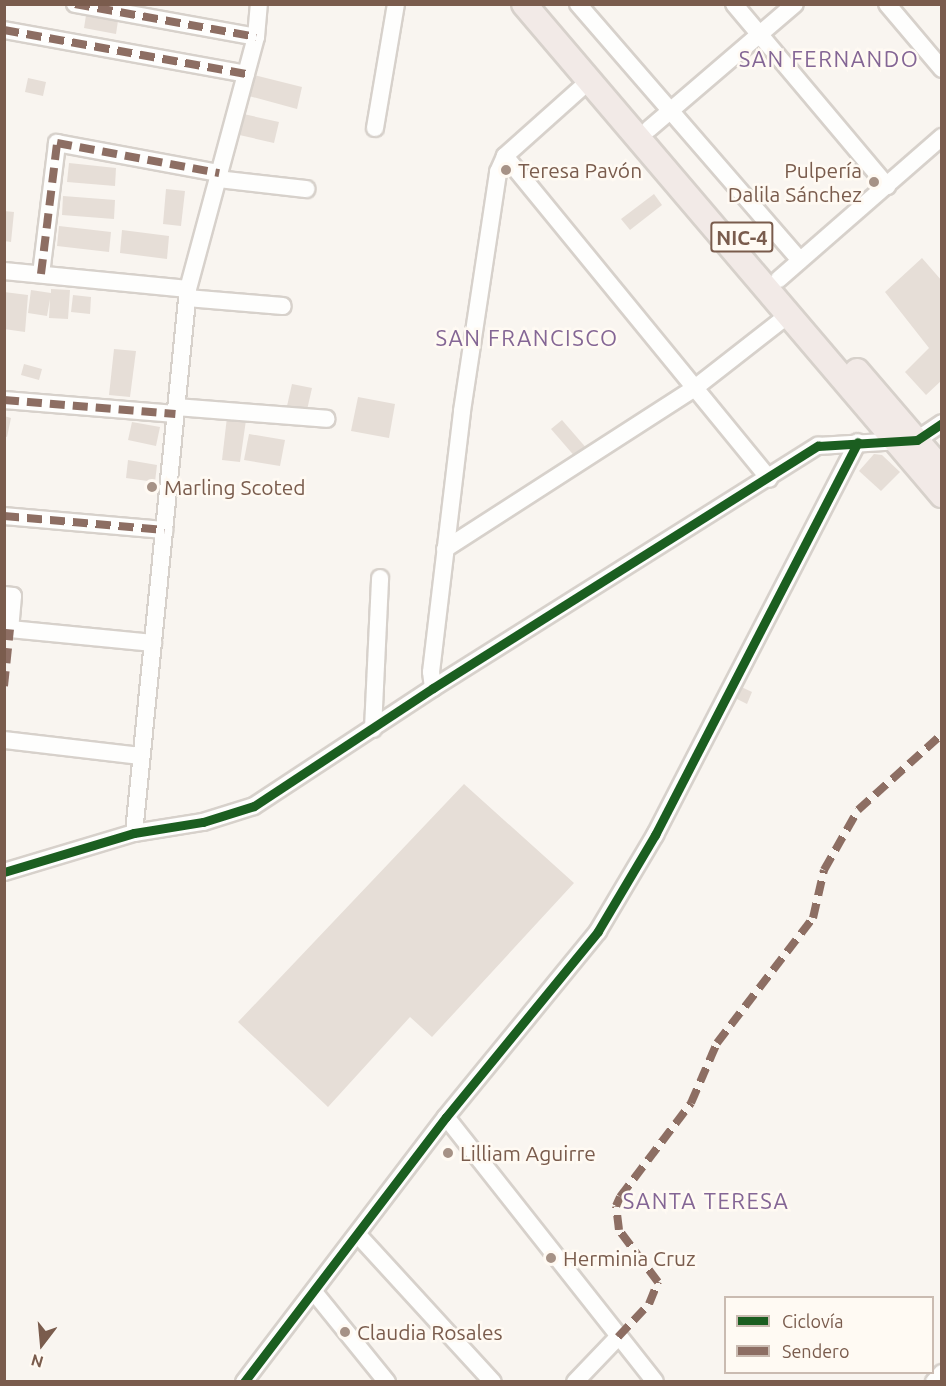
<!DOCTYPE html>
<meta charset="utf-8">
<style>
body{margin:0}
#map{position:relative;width:946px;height:1386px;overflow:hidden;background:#f9f5f0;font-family:Ubuntu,sans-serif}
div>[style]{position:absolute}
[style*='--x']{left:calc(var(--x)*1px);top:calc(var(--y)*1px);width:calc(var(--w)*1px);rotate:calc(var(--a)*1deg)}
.building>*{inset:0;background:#e6ded7}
.roads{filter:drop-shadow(2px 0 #d7d1cb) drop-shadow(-2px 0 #d7d1cb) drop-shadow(0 2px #d7d1cb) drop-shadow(0 -2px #d7d1cb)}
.minor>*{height:16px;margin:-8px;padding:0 8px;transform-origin:8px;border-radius:8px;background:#fefefd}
.highway>*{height:24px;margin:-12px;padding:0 12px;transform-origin:12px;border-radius:12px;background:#f2eae7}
.quiet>*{height:8px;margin-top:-4px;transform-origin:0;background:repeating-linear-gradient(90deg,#8d6e63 0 15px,transparent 0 23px)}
.cycleway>*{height:9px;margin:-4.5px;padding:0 4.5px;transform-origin:4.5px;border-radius:4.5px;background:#1b5e20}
.dots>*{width:16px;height:16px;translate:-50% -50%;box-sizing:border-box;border:3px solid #fffaf3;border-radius:50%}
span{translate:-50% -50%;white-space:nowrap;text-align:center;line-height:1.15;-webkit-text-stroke:5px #fffaf3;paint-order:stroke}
.shield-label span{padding:2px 4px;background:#fffaf3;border:2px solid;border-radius:4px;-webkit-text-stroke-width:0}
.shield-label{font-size:20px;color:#7a5c4d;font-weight:700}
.poi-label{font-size:21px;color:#7a5c4d}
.left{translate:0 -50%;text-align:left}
.right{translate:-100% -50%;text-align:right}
.neighbourhood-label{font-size:22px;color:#846695;letter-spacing:1.5px}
.frame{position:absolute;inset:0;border:6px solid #7a5c4d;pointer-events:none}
.legend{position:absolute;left:724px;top:1296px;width:210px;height:78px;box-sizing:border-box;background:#fffaf3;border:2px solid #cabbb1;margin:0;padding:8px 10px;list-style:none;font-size:18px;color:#7a5c4d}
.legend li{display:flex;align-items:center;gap:12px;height:30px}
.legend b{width:30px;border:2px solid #cabbb1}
.north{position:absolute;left:12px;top:1314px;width:60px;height:60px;-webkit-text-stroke:4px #fffaf3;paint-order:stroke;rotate:196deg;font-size:16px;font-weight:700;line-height:24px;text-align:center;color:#7a5c4d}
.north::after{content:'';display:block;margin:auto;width:21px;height:27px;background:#7a5c4d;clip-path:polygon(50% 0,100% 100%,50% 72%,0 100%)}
</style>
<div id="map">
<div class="building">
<i style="clip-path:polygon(87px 9px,119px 14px,116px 34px,84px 28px)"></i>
<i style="clip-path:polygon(254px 75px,302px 87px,297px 109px,249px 96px)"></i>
<i style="clip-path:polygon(28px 78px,46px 82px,43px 96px,25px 92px)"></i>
<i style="clip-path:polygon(239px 113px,279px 122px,274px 143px,235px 134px)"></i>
<i style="clip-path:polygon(69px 163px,116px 168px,115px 186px,67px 182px)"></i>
<i style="clip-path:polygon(166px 189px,185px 191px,181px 226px,163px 224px)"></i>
<i style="clip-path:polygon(654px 194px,662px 205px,630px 230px,621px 219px)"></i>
<i style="clip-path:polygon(63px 196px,115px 200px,114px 219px,62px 215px)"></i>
<i style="clip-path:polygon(4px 211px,14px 212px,11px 242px,4px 241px)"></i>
<i style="clip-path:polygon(59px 226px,111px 232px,109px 252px,57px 246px)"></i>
<i style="clip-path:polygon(122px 230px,169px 236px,167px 259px,120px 253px)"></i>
<i style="clip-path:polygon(922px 258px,942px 281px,942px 380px,926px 395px,905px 372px,929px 348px,885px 292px)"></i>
<i style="clip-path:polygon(51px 289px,70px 290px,68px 319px,49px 318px,50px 299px,47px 316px,28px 313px,31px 290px,51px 293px)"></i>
<i style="clip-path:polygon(4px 292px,28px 295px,25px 332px,4px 329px)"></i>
<i style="clip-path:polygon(73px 295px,91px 297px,90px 314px,71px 312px)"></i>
<i style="clip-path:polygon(114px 349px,136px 351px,130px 397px,109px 395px)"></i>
<i style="clip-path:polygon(24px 364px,42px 369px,39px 380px,21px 375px)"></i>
<i style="clip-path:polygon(292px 384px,312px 388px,307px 410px,287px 406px)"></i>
<i style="clip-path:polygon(358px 397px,395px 404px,389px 438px,351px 431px)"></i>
<i style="clip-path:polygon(4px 416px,11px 418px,7px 437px,4px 436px)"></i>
<i style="clip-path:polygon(227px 417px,246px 420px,240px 462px,222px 460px)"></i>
<i style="clip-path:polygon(562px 420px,588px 450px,577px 459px,551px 429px)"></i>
<i style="clip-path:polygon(132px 422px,160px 427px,156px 446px,128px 440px)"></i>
<i style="clip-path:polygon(249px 434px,285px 440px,280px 466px,244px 460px)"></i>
<i style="clip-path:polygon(874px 454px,882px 455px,900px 472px,881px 491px,859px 471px)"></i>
<i style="clip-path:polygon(128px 460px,157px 465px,155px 482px,126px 478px)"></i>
<i style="clip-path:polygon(735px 684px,752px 692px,747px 704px,729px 695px)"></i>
<i style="clip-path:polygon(464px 784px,574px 883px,432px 1037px,410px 1017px,328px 1107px,238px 1022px)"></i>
</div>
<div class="roads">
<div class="minor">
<i style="--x:75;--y:4;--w:184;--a:10.3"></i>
<i style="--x:578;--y:4;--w:339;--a:49.1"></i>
<i style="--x:734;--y:4;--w:238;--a:49.9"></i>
<i style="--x:887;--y:4;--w:85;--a:49.8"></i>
<i style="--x:4;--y:30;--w:246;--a:10.3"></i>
<i style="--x:375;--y:128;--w:126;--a:-80.4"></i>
<i style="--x:649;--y:129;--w:192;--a:-40.6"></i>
<i style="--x:505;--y:156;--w:417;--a:50.7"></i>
<i style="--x:218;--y:179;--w:89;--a:6.5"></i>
<i style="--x:4;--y:271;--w:185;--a:5.6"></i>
<i style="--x:41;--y:274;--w:132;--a:-83"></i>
<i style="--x:57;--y:143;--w:165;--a:10.5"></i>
<i style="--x:779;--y:279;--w:216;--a:-41.1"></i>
<i style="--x:187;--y:298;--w:96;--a:4.8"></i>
<i style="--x:4;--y:400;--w:172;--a:4.7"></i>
<i style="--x:176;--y:407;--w:151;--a:4.5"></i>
<i style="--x:4;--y:516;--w:161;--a:5"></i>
<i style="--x:445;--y:549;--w:299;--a:-32.8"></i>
<i style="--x:696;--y:387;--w:117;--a:-38"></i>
<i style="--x:4;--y:595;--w:9;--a:6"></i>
<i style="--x:13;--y:596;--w:33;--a:95"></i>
<i style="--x:10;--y:629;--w:144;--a:5.6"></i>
<i style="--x:433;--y:688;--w:16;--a:-97"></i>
<i style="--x:431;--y:672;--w:263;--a:-83.2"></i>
<i style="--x:462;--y:411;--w:242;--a:-81.4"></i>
<i style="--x:498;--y:172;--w:17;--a:-66"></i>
<i style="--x:505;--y:156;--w:113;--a:-41.8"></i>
<i style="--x:373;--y:729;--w:151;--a:-87.3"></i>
<i style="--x:4;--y:740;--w:138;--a:6.7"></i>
<i style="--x:134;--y:833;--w:547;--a:-84.33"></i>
<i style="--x:188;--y:289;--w:261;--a:-74.9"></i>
<i style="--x:256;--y:37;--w:33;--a:-85"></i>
<i style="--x:4;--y:872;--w:136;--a:-16.7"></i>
<i style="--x:134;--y:833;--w:70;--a:-9.1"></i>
<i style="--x:203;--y:822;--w:53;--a:-17.4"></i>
<i style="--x:254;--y:806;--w:214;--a:-33.4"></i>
<i style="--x:433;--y:688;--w:455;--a:-32.2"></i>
<i style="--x:818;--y:446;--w:99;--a:-3.5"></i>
<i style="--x:917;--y:440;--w:30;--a:-34"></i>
<i style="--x:446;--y:1117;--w:337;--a:51.7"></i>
<i style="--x:359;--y:1236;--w:198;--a:47.5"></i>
<i style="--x:314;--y:1292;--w:116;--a:51"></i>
<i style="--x:244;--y:1382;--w:333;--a:-52.7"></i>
<i style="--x:446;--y:1117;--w:240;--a:-50.7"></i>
<i style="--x:598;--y:931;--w:112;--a:-59.3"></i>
<i style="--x:655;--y:835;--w:442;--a:-62.7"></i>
<i style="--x:575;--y:1382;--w:62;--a:-46.3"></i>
<i style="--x:934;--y:1382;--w:12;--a:-48"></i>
</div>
<div class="highway">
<i style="--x:524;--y:4;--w:645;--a:49.59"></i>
<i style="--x:857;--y:371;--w:130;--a:49.4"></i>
</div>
</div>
<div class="quiet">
<i style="--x:75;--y:4;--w:184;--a:10.3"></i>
<i style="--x:4;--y:30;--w:246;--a:10.3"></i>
<i style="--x:41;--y:274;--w:132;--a:-83"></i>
<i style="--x:57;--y:143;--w:165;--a:10.5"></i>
<i style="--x:4;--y:400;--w:172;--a:4.7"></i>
<i style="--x:4;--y:516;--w:161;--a:5"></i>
<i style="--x:4;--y:686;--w:57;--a:-84"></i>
<i style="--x:618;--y:1337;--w:45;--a:-46.8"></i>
<i style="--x:649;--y:1304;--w:24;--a:-68"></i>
<i style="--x:658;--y:1282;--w:65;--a:-126.9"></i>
<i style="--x:619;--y:1230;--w:24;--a:-97"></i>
<i style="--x:616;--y:1206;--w:10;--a:-66"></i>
<i style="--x:620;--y:1197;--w:118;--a:-52.9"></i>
<i style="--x:691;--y:1103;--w:65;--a:-66.6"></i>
<i style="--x:717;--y:1043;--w:158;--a:-52.5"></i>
<i style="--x:813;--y:918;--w:49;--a:-77.1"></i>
<i style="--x:824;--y:870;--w:69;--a:-60.5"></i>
<i style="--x:858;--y:810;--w:113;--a:-42.1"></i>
</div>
<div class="cycleway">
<i style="--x:4;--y:872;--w:136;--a:-16.7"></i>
<i style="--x:134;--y:833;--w:70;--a:-9.1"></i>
<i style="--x:203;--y:822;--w:53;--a:-17.4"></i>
<i style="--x:254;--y:806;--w:214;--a:-33.4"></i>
<i style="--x:433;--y:688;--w:455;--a:-32.2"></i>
<i style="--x:818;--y:446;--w:99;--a:-3.5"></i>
<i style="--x:917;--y:440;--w:30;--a:-34"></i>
<i style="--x:244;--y:1382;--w:333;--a:-52.7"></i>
<i style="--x:446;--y:1117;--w:240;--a:-50.7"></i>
<i style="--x:598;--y:931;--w:112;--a:-59.3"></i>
<i style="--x:655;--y:835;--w:442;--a:-62.7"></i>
</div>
<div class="dots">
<i style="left:506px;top:170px;background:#a69286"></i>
<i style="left:874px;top:182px;background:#a69286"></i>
<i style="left:152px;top:487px;background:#a69286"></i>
<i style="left:448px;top:1153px;background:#a69286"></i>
<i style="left:551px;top:1258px;background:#a69286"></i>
<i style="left:345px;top:1332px;background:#a69286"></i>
</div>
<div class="shield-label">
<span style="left:742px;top:237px">NIC-4</span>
</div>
<div class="poi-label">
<span class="left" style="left:518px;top:170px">Teresa Pavón</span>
<span class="right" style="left:862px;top:182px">Pulpería<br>Dalila Sánchez</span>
<span class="left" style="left:164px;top:487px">Marling Scoted</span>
<span class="left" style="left:460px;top:1153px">Lilliam Aguirre</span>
<span class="left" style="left:563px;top:1258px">Herminia Cruz</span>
<span class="left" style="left:357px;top:1332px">Claudia Rosales</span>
</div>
<div class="neighbourhood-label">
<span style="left:829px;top:59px">SAN FERNANDO</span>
<span style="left:527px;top:338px">SAN FRANCISCO</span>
<span style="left:706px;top:1201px">SANTA TERESA</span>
</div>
<div class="frame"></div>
<ul class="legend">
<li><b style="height:8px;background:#1b5e20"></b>Ciclovía</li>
<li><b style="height:8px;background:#8d6e63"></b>Sendero</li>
</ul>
<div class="north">N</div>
</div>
